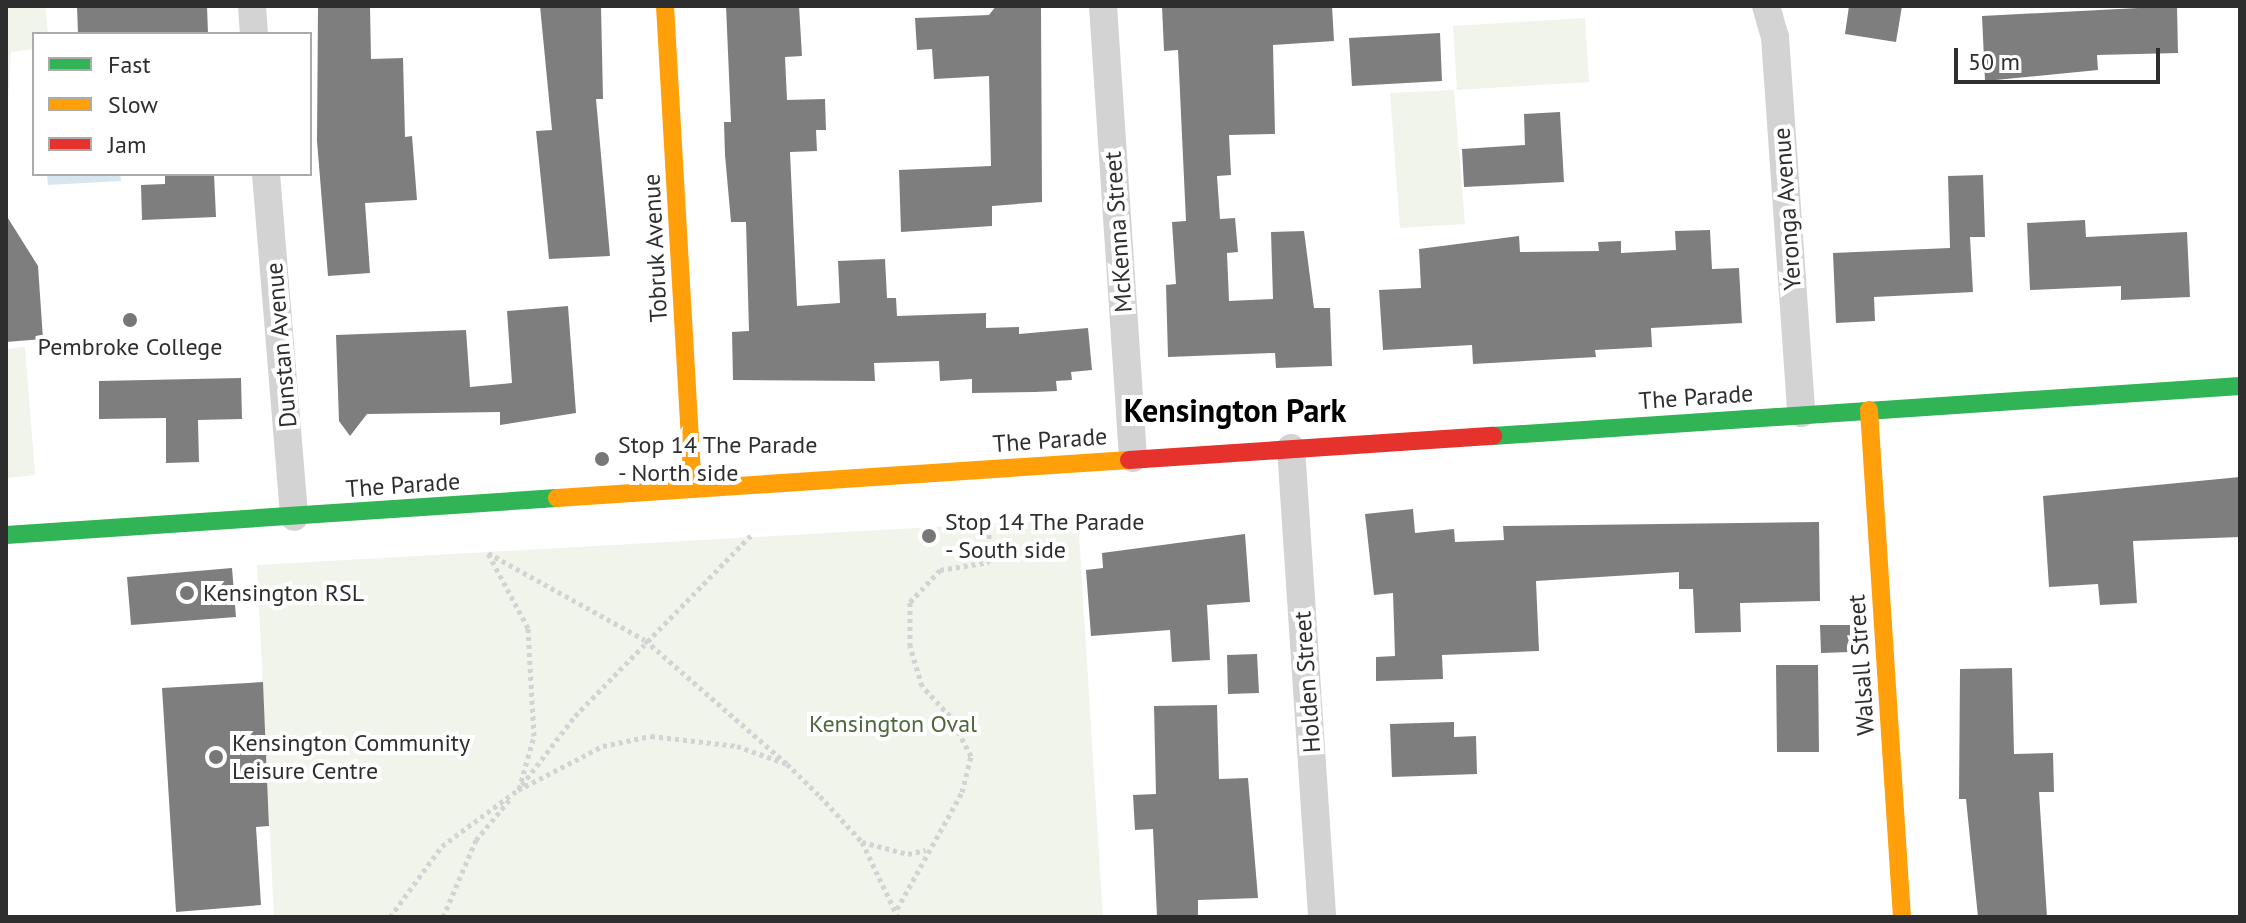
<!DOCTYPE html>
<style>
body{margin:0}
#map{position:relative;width:2246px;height:923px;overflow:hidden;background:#fff;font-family:"PT Sans",sans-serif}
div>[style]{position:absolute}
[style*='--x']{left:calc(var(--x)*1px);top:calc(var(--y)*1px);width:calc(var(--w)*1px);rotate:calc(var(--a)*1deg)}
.green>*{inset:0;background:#f0f4eb}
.water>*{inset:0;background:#d8e6f0}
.building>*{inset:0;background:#7e7e7e}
.path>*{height:5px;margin-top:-2.5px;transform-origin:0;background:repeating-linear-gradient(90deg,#d3d3d3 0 4px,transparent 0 8px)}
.street>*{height:28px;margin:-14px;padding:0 14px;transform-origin:14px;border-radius:14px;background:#d3d3d3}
.fast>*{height:18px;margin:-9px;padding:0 9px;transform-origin:9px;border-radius:9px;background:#30b455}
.slow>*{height:18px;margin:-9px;padding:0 9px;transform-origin:9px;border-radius:9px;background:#ff9f0a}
.jam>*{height:18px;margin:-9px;padding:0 9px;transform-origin:9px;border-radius:9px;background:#e5322d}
.dots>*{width:22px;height:22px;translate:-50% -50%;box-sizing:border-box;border:4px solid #fff;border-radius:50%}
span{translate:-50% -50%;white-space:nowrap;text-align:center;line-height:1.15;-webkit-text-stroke:8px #fff;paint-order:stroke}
.street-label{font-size:24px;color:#2e2e2e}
.poi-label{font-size:24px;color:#2e2e2e}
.left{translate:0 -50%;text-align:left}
.park-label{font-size:24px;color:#50673d}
.district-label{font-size:32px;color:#000;font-weight:700}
.frame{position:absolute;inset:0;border:8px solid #2e2e2e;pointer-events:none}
.legend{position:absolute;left:32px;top:32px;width:280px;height:144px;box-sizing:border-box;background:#fff;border:2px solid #ababab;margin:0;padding:10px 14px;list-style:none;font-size:24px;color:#2e2e2e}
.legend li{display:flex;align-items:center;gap:16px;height:40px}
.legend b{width:40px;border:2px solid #ababab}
.scale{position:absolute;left:1954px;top:48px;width:206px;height:36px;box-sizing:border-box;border:4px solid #2e2e2e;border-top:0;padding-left:10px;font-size:24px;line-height:28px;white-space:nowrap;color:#2e2e2e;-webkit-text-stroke:6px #fff;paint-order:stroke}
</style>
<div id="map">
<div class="green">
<i style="clip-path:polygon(6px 6px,45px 6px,48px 34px,34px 34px,34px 49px,11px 52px,6px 129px)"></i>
<i style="clip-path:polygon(1585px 18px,1589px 82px,1457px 90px,1453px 26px)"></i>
<i style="clip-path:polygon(1454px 90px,1465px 224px,1400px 228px,1390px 93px)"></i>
<i style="clip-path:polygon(25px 347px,35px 475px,6px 478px,6px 349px)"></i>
<i style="clip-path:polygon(1078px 519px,1103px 917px,274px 917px,257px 565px)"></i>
</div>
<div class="water">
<i style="clip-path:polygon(47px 174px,120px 174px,121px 181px,48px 185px)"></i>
</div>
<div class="building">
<i style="clip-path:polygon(77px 6px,207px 6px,208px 34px,78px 34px)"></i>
<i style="clip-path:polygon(318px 6px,370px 6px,371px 59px,403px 58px,405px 137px,412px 136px,417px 200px,365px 203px,370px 273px,328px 276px,317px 141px)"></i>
<i style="clip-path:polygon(540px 6px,601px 6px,603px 99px,596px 99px,610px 256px,549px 259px,536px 131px,552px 130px)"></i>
<i style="clip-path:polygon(726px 6px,799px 6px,802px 56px,785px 57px,787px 100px,825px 99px,826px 130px,816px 130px,817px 151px,790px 152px,797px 306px,840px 303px,838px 261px,885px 259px,887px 298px,896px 298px,897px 316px,986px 313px,986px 328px,1019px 327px,1019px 334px,1088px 328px,1092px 370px,1071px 372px,1072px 380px,1056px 381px,1057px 391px,1035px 392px,972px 393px,972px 379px,940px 381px,939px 361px,874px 363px,875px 381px,733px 380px,732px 332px,749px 331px,746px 222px,731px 222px,725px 155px,724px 122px,731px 122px)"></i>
<i style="clip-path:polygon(996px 6px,1041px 8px,1042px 202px,992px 206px,992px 226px,901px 232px,899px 170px,991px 166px,989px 76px,934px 79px,932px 49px,917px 50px,915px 18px,989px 15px)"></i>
<i style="clip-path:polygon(1162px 6px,1332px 6px,1334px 41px,1273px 45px,1275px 134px,1229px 135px,1231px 175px,1217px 176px,1220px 219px,1235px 218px,1238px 252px,1227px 253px,1229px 301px,1273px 299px,1271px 232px,1304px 231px,1314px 308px,1330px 308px,1332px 366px,1276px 368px,1275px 353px,1168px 357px,1166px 285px,1176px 284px,1172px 222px,1186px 221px,1178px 50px,1164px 51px)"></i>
<i style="clip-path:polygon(1849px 6px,1902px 6px,1896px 42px,1845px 34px)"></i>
<i style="clip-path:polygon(2177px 6px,2178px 53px,2097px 55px,2098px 70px,1985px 81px,1982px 16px)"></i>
<i style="clip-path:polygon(1440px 33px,1442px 81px,1352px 86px,1349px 38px)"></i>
<i style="clip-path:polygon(1560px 112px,1564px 182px,1464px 187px,1462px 149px,1525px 145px,1524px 114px)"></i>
<i style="clip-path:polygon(165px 174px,214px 174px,216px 217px,142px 220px,141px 185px,165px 184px)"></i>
<i style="clip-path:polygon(1983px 175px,1985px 237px,1970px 237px,1973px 292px,1874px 297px,1875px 321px,1836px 323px,1833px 253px,1950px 248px,1948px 176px)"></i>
<i style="clip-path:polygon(6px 215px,38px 266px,43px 339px,6px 342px)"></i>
<i style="clip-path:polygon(2085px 220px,2086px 237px,2187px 232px,2190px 297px,2121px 300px,2121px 286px,2030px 290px,2027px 223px)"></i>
<i style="clip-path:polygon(1710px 230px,1712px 269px,1739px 268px,1742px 323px,1651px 328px,1652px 347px,1595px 350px,1596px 357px,1473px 364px,1472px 345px,1383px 350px,1379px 290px,1421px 288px,1419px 249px,1519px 236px,1520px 252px,1599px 251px,1598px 242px,1621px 241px,1621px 253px,1676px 250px,1675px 231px)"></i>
<i style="clip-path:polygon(568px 306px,576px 413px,500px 425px,500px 412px,367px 414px,350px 436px,339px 421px,336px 335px,466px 330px,470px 387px,512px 383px,507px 311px)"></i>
<i style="clip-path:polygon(241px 378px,242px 419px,198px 420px,199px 462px,166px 463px,166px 418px,99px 419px,99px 381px)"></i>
<i style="clip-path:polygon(2240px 477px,2240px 537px,2133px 541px,2137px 603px,2100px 605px,2098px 584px,2049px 587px,2043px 496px)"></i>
<i style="clip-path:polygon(1413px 509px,1415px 533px,1454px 529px,1455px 542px,1504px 540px,1503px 526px,1819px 522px,1820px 601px,1740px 603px,1741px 632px,1695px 633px,1693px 589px,1679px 589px,1679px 572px,1536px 581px,1539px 651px,1442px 655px,1443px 679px,1376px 681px,1376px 657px,1395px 656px,1393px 593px,1374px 595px,1365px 514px)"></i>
<i style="clip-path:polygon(1245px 534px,1250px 602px,1207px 605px,1210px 660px,1172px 662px,1170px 630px,1091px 636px,1086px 570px,1103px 568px,1102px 553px)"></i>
<i style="clip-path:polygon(232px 568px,236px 617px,131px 625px,127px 577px)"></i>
<i style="clip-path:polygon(1820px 625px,1850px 625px,1850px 652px,1821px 653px)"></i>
<i style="clip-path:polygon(1257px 654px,1259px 693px,1228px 694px,1227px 655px)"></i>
<i style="clip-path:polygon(1776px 665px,1818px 665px,1819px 752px,1777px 752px)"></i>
<i style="clip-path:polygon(2012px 668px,2014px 754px,2053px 753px,2054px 792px,2039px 792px,2047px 917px,1978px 917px,1966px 799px,1959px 799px,1960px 669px)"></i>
<i style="clip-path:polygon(263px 682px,269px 826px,256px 827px,261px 905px,176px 912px,162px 688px)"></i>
<i style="clip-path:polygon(1217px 705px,1219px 779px,1248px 778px,1258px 898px,1198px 900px,1198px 916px,1157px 917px,1153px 829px,1135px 830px,1133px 795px,1156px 794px,1154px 706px)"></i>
<i style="clip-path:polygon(1454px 722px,1454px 737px,1476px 736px,1477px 774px,1392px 777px,1390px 724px)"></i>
</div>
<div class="path">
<i style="--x:522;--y:785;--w:87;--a:-52.5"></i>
<i style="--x:575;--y:716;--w:255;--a:-45.8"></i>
<i style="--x:518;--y:790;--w:96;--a:-27.4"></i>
<i style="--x:603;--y:746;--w:49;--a:-11.8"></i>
<i style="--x:651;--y:736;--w:87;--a:6.6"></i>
<i style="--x:737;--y:746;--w:53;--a:19.8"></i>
<i style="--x:787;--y:764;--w:46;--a:44.1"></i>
<i style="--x:820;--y:796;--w:62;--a:47.6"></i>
<i style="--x:862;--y:842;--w:83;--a:64.4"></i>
<i style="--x:862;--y:842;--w:48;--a:14.6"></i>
<i style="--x:908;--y:854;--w:18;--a:-13"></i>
<i style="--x:897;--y:909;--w:134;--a:-60.9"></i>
<i style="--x:962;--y:792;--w:37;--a:-76"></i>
<i style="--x:971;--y:756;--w:45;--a:-117.7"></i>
<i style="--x:950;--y:716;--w:41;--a:-133"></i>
<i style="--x:922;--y:686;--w:42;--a:-106.7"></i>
<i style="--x:910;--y:646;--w:44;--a:-90"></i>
<i style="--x:910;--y:602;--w:44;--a:-46.8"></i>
<i style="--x:940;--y:570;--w:50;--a:-9.3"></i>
<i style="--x:989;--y:562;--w:45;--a:-90"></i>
<i style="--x:390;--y:917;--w:88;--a:-53.8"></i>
<i style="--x:442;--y:846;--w:96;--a:-36.5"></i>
<i style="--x:519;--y:789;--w:55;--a:-74.2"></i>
<i style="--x:534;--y:736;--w:108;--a:-93.2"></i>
<i style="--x:528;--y:628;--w:85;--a:-118.1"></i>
<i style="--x:488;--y:553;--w:179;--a:29"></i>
<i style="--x:645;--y:640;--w:189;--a:41.1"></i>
<i style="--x:443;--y:917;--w:84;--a:-66.8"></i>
<i style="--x:476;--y:840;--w:55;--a:-50.2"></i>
</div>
<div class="street">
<i style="--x:252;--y:6;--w:28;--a:86"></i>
<i style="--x:1103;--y:6;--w:453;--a:86.2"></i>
<i style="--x:1766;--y:6;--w:32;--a:74"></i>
<i style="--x:1775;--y:37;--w:377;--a:86"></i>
<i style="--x:266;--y:174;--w:344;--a:85.3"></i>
<i style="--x:1291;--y:448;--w:470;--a:86.2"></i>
</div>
<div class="fast">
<i style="--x:1493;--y:436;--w:749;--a:-3.83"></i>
<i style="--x:6;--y:535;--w:552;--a:-3.84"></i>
</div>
<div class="slow">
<i style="--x:665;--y:6;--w:482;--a:86.7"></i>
<i style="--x:1869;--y:410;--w:508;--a:86.28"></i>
<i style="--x:557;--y:498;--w:573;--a:-3.8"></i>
</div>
<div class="jam">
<i style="--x:1129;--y:460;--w:365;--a:-3.8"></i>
</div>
<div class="dots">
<i style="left:130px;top:320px;background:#777"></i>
<i style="left:602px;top:459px;background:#777"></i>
<i style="left:929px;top:536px;background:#777"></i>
<i style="left:187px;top:593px;background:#777"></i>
<i style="left:216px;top:757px;background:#777"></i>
</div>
<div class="street-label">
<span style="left:1787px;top:209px;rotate:-94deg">Yeronga Avenue</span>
<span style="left:1118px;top:232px;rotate:-94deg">McKenna Street</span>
<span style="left:655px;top:248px;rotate:-93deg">Tobruk Avenue</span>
<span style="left:281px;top:345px;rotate:-95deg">Dunstan Avenue</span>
<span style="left:1696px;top:397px;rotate:-4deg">The Parade</span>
<span style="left:1050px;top:440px;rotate:-4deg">The Parade</span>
<span style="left:403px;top:485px;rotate:-4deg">The Parade</span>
<span style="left:1861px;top:665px;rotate:-94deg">Walsall Street</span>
<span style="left:1307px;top:682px;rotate:-94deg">Holden Street</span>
</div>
<div class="poi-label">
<span style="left:130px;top:347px">Pembroke College</span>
<span class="left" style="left:618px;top:459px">Stop 14 The Parade<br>- North side</span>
<span class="left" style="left:945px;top:536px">Stop 14 The Parade<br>- South side</span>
<span class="left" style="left:203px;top:593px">Kensington RSL</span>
<span class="left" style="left:232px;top:757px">Kensington Community<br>Leisure Centre</span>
</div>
<div class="park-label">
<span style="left:893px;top:724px">Kensington Oval</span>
</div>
<div class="district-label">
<span style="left:1235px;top:410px">Kensington Park</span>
</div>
<div class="frame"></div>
<ul class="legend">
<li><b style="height:10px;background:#30b455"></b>Fast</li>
<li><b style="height:10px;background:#ff9f0a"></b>Slow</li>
<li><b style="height:10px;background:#e5322d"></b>Jam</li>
</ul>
<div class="scale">50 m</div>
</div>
